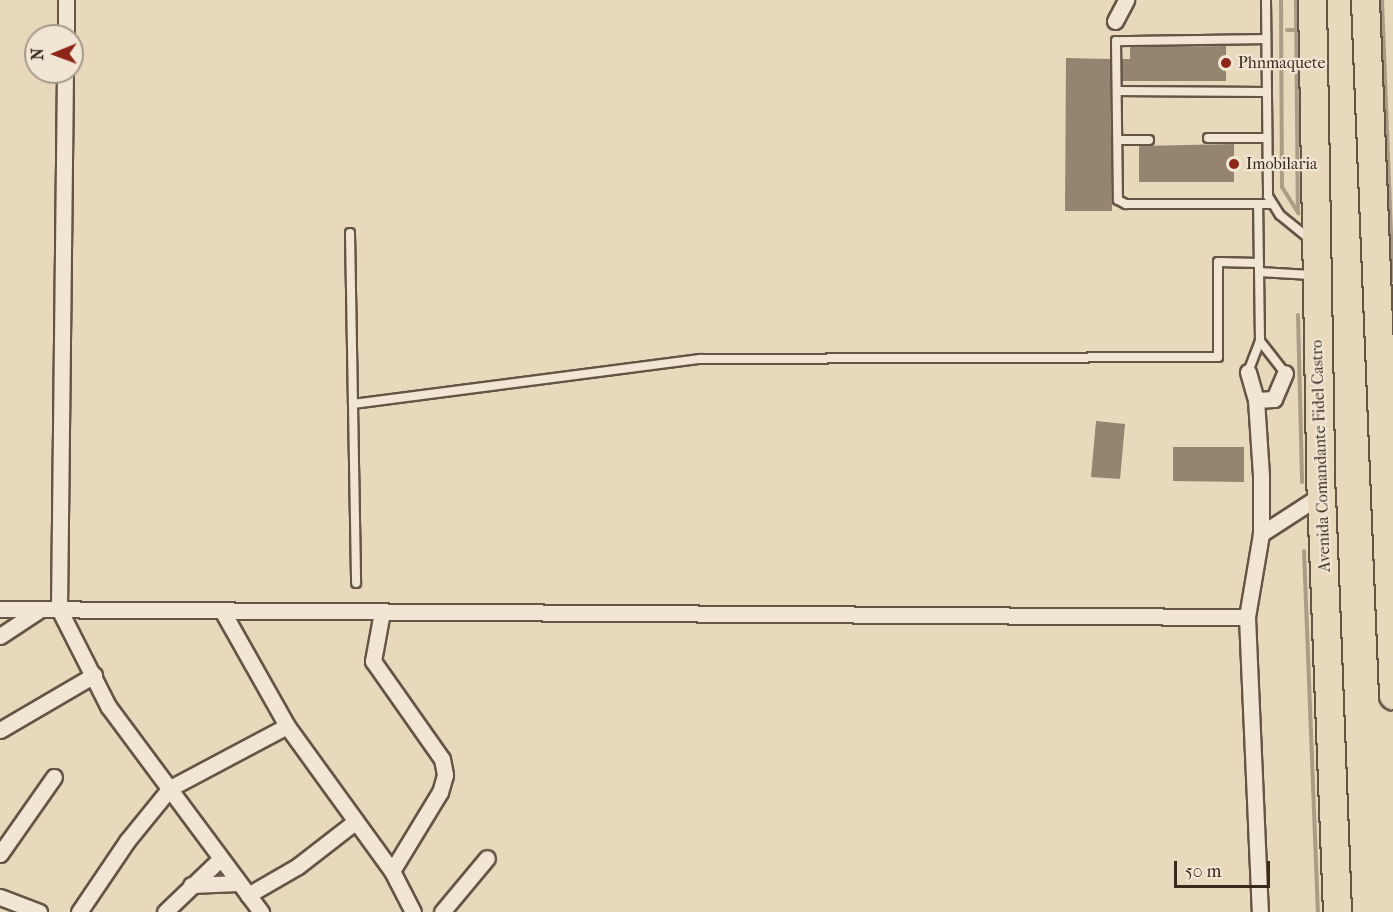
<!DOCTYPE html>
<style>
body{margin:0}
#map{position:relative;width:1393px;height:912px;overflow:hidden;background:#e8d8bc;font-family:"IM FELL French Canon",serif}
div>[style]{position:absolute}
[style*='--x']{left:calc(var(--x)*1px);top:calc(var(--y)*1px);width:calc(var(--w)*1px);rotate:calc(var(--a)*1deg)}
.stream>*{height:4px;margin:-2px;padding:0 2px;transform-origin:2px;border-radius:2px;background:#ac9c86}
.building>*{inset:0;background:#948470}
.roads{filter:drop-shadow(2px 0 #645545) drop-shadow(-2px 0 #645545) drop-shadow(0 2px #645545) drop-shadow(0 -2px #645545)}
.service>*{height:8px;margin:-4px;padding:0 4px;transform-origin:4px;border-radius:4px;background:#f0e6d3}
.minor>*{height:15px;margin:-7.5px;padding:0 7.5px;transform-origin:7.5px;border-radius:7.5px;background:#f0e6d3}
.motorway>*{height:27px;margin:-13.5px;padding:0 13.5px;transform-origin:13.5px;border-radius:13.5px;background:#e8d8bc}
.dots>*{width:16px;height:16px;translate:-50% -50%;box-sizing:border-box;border:3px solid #f0e6d3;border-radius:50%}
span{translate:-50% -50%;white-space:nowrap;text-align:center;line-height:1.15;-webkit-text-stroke:4.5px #f0e6d3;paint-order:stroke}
.poi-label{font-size:16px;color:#38291d}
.left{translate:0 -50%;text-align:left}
.street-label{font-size:16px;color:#38291d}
.north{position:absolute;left:24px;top:24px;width:60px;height:60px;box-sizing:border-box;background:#f0e6d3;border:2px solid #a69a8a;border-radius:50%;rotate:269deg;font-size:16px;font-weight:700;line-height:24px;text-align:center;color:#38291d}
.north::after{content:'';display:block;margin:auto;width:21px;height:27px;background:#8f2418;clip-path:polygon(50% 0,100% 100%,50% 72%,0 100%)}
.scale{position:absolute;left:1174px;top:861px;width:96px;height:27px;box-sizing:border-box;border:3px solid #38291d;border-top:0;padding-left:8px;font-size:18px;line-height:21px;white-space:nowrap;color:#38291d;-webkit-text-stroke:4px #f0e6d3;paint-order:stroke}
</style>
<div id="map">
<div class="stream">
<i style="--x:1281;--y:0;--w:187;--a:89.7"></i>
<i style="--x:1282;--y:187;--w:31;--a:58"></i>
<i style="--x:1296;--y:0;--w:212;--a:89.5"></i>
<i style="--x:1382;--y:0;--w:281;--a:87.8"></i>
<i style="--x:1287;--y:30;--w:9;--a:0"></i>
<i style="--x:1298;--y:315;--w:167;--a:88.6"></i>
<i style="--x:1304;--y:551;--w:361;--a:87.8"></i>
</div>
<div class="building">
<i style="clip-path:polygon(1226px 46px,1226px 81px,1122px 81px,1122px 59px,1130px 59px,1130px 47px)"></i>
<i style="clip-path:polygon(1066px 58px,1110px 59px,1112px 211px,1065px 211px)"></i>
<i style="clip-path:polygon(1234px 144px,1234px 182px,1139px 182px,1139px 146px)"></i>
<i style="clip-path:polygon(1096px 421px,1125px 424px,1120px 479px,1091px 477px)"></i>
<i style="clip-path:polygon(1173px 447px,1244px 447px,1244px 482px,1173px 481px)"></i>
</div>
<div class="roads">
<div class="service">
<i style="--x:1266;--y:0;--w:196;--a:89.4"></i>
<i style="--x:1268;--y:196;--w:22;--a:58"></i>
<i style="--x:1280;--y:215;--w:38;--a:39"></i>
<i style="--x:1266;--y:39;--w:150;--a:179.2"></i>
<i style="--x:1116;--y:41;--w:159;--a:89.3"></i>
<i style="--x:1118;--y:200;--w:9;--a:27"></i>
<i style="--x:1126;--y:204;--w:146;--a:0"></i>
<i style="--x:1117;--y:91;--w:149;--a:0.4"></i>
<i style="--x:1208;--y:138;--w:58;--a:0"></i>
<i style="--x:1118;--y:140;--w:31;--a:0"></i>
<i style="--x:350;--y:233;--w:350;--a:89"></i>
<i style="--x:1259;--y:272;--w:52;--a:3.3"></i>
<i style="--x:1260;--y:341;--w:41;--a:52"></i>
<i style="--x:1248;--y:372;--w:33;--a:-69"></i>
<i style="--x:1260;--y:341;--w:137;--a:-90.8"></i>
<i style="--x:353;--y:404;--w:350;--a:-7.4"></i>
<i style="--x:700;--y:359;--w:518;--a:-0.22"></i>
<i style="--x:1218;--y:357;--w:95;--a:-90"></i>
<i style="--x:1218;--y:262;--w:41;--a:1.4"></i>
</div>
<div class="minor">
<i style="--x:1115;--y:21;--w:24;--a:-62"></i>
<i style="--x:66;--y:36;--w:36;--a:-90"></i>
<i style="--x:65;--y:72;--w:537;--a:90.64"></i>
<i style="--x:59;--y:609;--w:109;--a:63.2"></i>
<i style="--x:108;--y:706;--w:257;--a:53.4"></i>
<i style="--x:1248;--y:372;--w:29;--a:74"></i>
<i style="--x:1256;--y:400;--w:76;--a:86.2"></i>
<i style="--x:1261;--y:476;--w:58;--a:90"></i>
<i style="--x:1261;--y:534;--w:84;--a:99.6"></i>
<i style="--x:1247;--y:617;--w:295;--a:87.5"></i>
<i style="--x:1256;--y:400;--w:18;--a:-3"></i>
<i style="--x:1274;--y:399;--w:28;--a:-67"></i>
<i style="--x:1261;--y:534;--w:72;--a:-33"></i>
<i style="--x:0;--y:609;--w:1247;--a:0.37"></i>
<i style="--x:382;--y:612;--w:50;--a:100.4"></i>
<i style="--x:373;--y:661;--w:120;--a:54.9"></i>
<i style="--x:442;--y:759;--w:16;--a:79"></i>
<i style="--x:445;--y:775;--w:18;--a:106"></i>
<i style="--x:440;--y:792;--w:92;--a:121.3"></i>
<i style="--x:224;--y:614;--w:129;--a:60.6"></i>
<i style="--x:287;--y:726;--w:179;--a:54.1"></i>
<i style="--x:392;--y:871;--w:46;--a:62.9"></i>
<i style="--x:0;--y:636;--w:49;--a:-33.4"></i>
<i style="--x:0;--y:730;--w:109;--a:-30.3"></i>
<i style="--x:0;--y:854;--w:94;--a:-55"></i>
<i style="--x:191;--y:885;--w:47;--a:-2.4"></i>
<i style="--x:248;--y:895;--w:58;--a:-30.1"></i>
<i style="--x:298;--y:866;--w:73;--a:-37.8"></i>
<i style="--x:0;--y:897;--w:42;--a:21"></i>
<i style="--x:79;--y:912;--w:86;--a:-55.9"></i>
<i style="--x:127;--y:841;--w:68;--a:-50.9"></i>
<i style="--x:170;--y:788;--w:132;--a:-27.9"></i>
<i style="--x:165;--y:912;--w:75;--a:-43.9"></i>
<i style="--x:442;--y:912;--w:70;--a:-50.2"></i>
</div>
<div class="motorway">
<i style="--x:1312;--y:0;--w:495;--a:89"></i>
<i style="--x:1321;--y:495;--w:417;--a:87.8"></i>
<i style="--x:1365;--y:0;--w:696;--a:87.69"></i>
</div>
</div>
<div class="dots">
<i style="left:1226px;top:63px;background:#8f2418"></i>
<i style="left:1234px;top:164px;background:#8f2418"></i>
</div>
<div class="poi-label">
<span class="left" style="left:1238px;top:63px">Phnmaquete</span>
<span class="left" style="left:1246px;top:164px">Imobilaria</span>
</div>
<div class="street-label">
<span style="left:1321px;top:456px;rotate:-92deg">Avenida Comandante Fidel Castro</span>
</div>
<div class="north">N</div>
<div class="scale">50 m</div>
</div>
